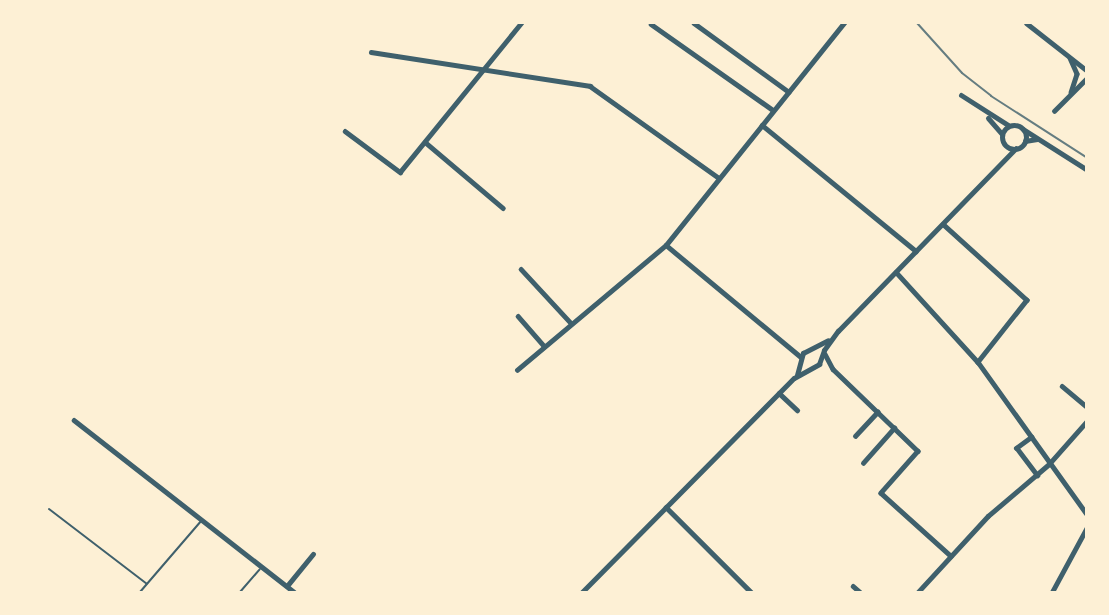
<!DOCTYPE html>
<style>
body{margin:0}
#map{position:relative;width:1109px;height:615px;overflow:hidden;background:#fdf0d5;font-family:Raleway,sans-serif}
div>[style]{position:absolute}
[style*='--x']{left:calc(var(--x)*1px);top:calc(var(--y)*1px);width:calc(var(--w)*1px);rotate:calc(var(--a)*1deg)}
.service>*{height:2px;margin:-1px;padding:0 1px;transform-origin:1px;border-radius:1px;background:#3f606c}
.minor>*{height:4.5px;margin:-2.25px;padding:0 2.25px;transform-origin:2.25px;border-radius:2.25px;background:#3f606c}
.tertiary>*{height:5px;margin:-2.5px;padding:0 2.5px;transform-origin:2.5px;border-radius:2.5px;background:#3f606c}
.tertiary>.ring{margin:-2.5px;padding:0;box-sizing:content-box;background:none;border:5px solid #3f606c;border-radius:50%}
.rail>*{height:2px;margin:-1px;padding:0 1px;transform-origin:1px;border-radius:1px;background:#657d81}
span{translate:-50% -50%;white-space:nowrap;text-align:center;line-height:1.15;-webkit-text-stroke:6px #fdf0d5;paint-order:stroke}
.frame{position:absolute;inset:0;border:24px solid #fdf0d5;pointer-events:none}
</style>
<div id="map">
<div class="service">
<i style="--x:49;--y:509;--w:123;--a:37.4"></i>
<i style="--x:140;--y:592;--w:94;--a:-49.3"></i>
<i style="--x:240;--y:592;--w:30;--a:-49"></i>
</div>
<div class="minor">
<i style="--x:694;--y:23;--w:117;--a:36"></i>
<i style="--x:651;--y:24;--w:149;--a:35.2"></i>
<i style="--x:371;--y:52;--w:222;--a:8.8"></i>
<i style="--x:590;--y:86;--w:158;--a:35.5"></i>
<i style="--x:1070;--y:58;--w:17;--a:66"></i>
<i style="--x:1077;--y:74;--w:19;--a:108"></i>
<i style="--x:1054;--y:111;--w:45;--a:-45"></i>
<i style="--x:762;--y:125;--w:199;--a:39.3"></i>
<i style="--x:1023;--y:129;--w:75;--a:32.4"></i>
<i style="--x:345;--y:131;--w:69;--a:36.7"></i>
<i style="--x:400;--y:172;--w:192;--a:-50.9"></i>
<i style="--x:1025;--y:141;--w:12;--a:-9"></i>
<i style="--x:425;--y:142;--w:102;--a:40.2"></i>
<i style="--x:943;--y:224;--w:113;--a:42.1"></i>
<i style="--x:1027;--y:300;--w:79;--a:128.3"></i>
<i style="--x:666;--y:245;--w:175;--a:39.7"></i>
<i style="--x:521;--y:269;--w:74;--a:47.2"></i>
<i style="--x:896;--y:272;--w:122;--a:47.7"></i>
<i style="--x:978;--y:362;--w:186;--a:54.4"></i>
<i style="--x:518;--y:316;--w:40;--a:49"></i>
<i style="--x:825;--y:354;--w:17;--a:62"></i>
<i style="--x:833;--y:369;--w:118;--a:44"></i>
<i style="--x:918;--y:451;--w:56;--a:131.4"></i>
<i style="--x:881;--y:493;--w:94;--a:42"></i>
<i style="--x:517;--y:370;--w:194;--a:-40"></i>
<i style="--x:666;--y:245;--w:285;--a:-51.3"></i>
<i style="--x:1062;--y:386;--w:31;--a:40"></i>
<i style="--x:779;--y:393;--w:25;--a:43"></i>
<i style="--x:74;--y:420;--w:279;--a:38"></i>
<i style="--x:855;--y:436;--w:33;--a:-47"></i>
<i style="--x:1032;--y:437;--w:19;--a:144"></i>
<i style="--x:1017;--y:448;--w:34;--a:53"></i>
<i style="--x:863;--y:463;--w:47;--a:-48.5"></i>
<i style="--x:666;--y:507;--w:120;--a:45"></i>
<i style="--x:287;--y:586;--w:41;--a:-50.9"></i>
<i style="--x:853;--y:586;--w:9;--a:41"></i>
<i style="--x:918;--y:592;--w:103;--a:-47.4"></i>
<i style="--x:988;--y:516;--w:80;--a:-40.4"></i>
<i style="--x:1049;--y:464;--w:56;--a:-48.6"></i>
<i style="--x:1052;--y:592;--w:72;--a:-61.6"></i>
</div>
<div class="tertiary">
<i style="--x:1026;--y:23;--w:76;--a:38.1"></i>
<i style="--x:961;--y:95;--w:56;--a:32.6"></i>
<i style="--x:988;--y:118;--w:21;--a:49"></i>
<i class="ring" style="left:1002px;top:125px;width:19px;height:19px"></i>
<i style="--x:824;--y:350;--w:24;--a:-54"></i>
<i style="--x:838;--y:331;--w:255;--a:-45.8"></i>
<i style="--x:797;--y:375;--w:23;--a:-75"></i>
<i style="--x:803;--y:353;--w:28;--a:-27"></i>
<i style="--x:582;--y:592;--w:301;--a:-45.3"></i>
<i style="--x:794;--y:378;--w:29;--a:-29"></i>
<i style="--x:819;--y:364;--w:15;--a:-70"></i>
</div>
<div class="rail">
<i style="--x:917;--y:23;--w:67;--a:48"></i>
<i style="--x:962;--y:73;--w:37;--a:38"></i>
<i style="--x:991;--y:96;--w:113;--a:32.7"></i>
</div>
<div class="frame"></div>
</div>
